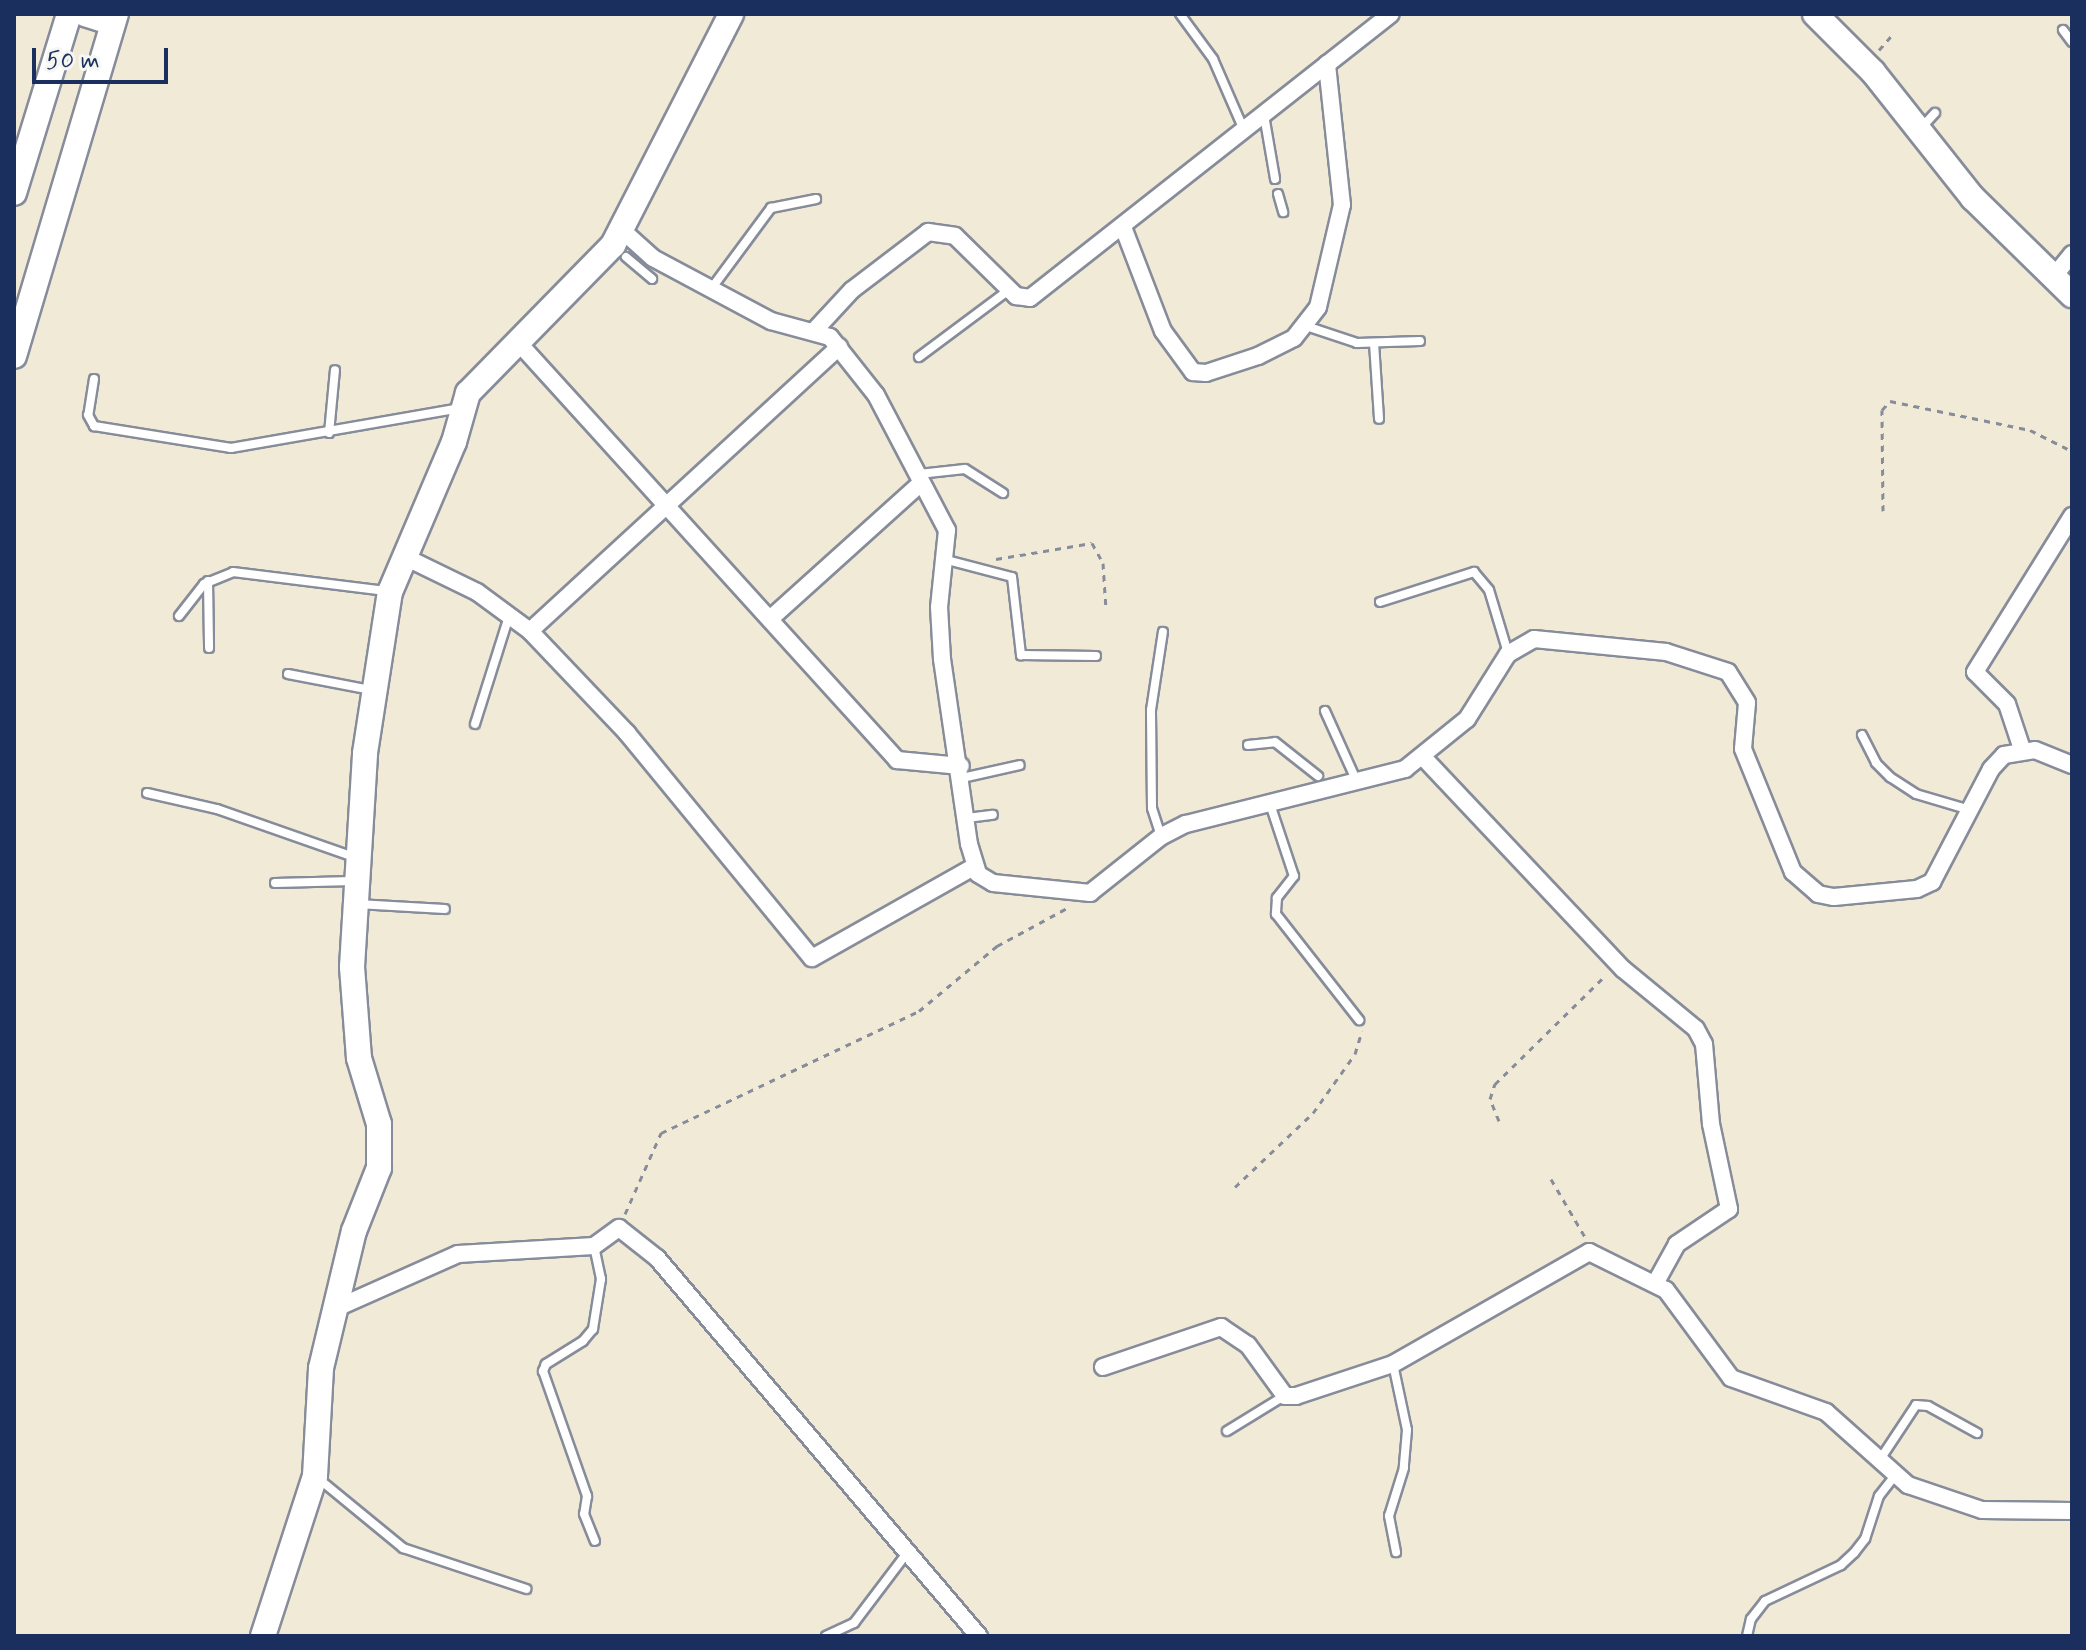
<!DOCTYPE html>
<style>
body{margin:0}
#map{position:relative;width:2086px;height:1650px;overflow:hidden;background:#f1ead6;font-family:Mynerve,sans-serif}
div>[style]{position:absolute}
[style*='--x']{left:calc(var(--x)*1px);top:calc(var(--y)*1px);width:calc(var(--w)*1px);rotate:calc(var(--a)*1deg)}
.path>*{height:3px;margin-top:-1.5px;transform-origin:0;background:repeating-linear-gradient(90deg,#868c9a 0 6px,transparent 0 12px)}
.roads{filter:drop-shadow(2px 0 #868c9a) drop-shadow(-2px 0 #868c9a) drop-shadow(0 2px #868c9a) drop-shadow(0 -2px #868c9a)}
.lane>*{height:8px;margin:-4px;padding:0 4px;transform-origin:4px;border-radius:4px;background:#fff}
.street>*{height:16px;margin:-8px;padding:0 8px;transform-origin:8px;border-radius:8px;background:#fff}
.secondary>*{height:24px;margin:-12px;padding:0 12px;transform-origin:12px;border-radius:12px;background:#fff}
span{translate:-50% -50%;white-space:nowrap;text-align:center;line-height:1.15;-webkit-text-stroke:8px #f6f6f2;paint-order:stroke}
.frame{position:absolute;inset:0;border:16px solid #1b2f5e;pointer-events:none}
.scale{position:absolute;left:32px;top:48px;width:136px;height:36px;box-sizing:border-box;border:4px solid #1b2f5e;border-top:0;padding-left:10px;font-size:24px;line-height:28px;white-space:nowrap;color:#1b2f5e;-webkit-text-stroke:6px #f6f6f2;paint-order:stroke}
</style>
<div id="map">
<div class="path">
<i style="--x:1879;--y:50;--w:21;--a:-49"></i>
<i style="--x:1883;--y:511;--w:101;--a:-90.6"></i>
<i style="--x:1882;--y:410;--w:12;--a:-48"></i>
<i style="--x:1890;--y:401;--w:143;--a:11.7"></i>
<i style="--x:2030;--y:430;--w:47;--a:26.6"></i>
<i style="--x:996;--y:559;--w:97;--a:-9.5"></i>
<i style="--x:1092;--y:543;--w:23;--a:61"></i>
<i style="--x:1103;--y:563;--w:46;--a:86.3"></i>
<i style="--x:1499;--y:1121;--w:24;--a:-112"></i>
<i style="--x:1490;--y:1099;--w:16;--a:-72"></i>
<i style="--x:1495;--y:1084;--w:156;--a:-44.5"></i>
<i style="--x:1551;--y:1179;--w:67;--a:59.6"></i>
<i style="--x:1235;--y:1187;--w:108;--a:-43.5"></i>
<i style="--x:1313;--y:1113;--w:72;--a:-54.6"></i>
<i style="--x:1355;--y:1054;--w:24;--a:-73"></i>
<i style="--x:625;--y:1214;--w:89;--a:-66"></i>
<i style="--x:661;--y:1133;--w:285;--a:-25.3"></i>
<i style="--x:919;--y:1011;--w:102;--a:-39.8"></i>
<i style="--x:997;--y:946;--w:80;--a:-28.5"></i>
</div>
<div class="roads">
<div class="lane">
<i style="--x:1180;--y:14;--w:56;--a:53.7"></i>
<i style="--x:1213;--y:59;--w:77;--a:66.4"></i>
<i style="--x:2063;--y:30;--w:15;--a:53"></i>
<i style="--x:1264;--y:115;--w:65;--a:80.2"></i>
<i style="--x:1920;--y:129;--w:22;--a:-47"></i>
<i style="--x:1278;--y:194;--w:19;--a:74"></i>
<i style="--x:626;--y:257;--w:34;--a:40"></i>
<i style="--x:711;--y:289;--w:101;--a:-53.5"></i>
<i style="--x:771;--y:208;--w:46;--a:-11.3"></i>
<i style="--x:1306;--y:326;--w:54;--a:18.4"></i>
<i style="--x:1357;--y:343;--w:63;--a:-1.8"></i>
<i style="--x:1374;--y:343;--w:76;--a:86.2"></i>
<i style="--x:919;--y:357;--w:112;--a:-36.7"></i>
<i style="--x:94;--y:379;--w:36;--a:99"></i>
<i style="--x:88;--y:415;--w:13;--a:61"></i>
<i style="--x:94;--y:426;--w:139;--a:9.1"></i>
<i style="--x:231;--y:448;--w:233;--a:-9.9"></i>
<i style="--x:329;--y:433;--w:63;--a:-84.6"></i>
<i style="--x:919;--y:474;--w:46;--a:-6.2"></i>
<i style="--x:965;--y:469;--w:45;--a:32.3"></i>
<i style="--x:947;--y:560;--w:67;--a:14.7"></i>
<i style="--x:1012;--y:577;--w:79;--a:83.4"></i>
<i style="--x:1021;--y:655;--w:75;--a:0.8"></i>
<i style="--x:208;--y:581;--w:67;--a:89.1"></i>
<i style="--x:1380;--y:602;--w:99;--a:-17.7"></i>
<i style="--x:1474;--y:572;--w:23;--a:50"></i>
<i style="--x:1489;--y:590;--w:66;--a:73.2"></i>
<i style="--x:179;--y:616;--w:41;--a:-52"></i>
<i style="--x:204;--y:584;--w:31;--a:-22"></i>
<i style="--x:233;--y:572;--w:154;--a:7.1"></i>
<i style="--x:288;--y:674;--w:85;--a:10.9"></i>
<i style="--x:1325;--y:711;--w:78;--a:65.7"></i>
<i style="--x:475;--y:724;--w:113;--a:-72.5"></i>
<i style="--x:1862;--y:735;--w:31;--a:63"></i>
<i style="--x:1876;--y:763;--w:20;--a:45"></i>
<i style="--x:1890;--y:777;--w:31;--a:33"></i>
<i style="--x:1916;--y:794;--w:56;--a:16.5"></i>
<i style="--x:1248;--y:745;--w:27;--a:-6"></i>
<i style="--x:1275;--y:742;--w:55;--a:38.3"></i>
<i style="--x:962;--y:778;--w:59;--a:-12.6"></i>
<i style="--x:147;--y:793;--w:72;--a:12.9"></i>
<i style="--x:217;--y:809;--w:145;--a:19.3"></i>
<i style="--x:1270;--y:804;--w:76;--a:71.6"></i>
<i style="--x:1294;--y:876;--w:28;--a:128"></i>
<i style="--x:1277;--y:898;--w:16;--a:94"></i>
<i style="--x:1276;--y:914;--w:135;--a:51.9"></i>
<i style="--x:967;--y:818;--w:26;--a:-7"></i>
<i style="--x:1161;--y:836;--w:29;--a:-108"></i>
<i style="--x:1152;--y:808;--w:98;--a:-90.6"></i>
<i style="--x:1151;--y:710;--w:79;--a:-81.3"></i>
<i style="--x:275;--y:883;--w:78;--a:-1.5"></i>
<i style="--x:357;--y:904;--w:88;--a:3.3"></i>
<i style="--x:594;--y:1246;--w:34;--a:78"></i>
<i style="--x:601;--y:1279;--w:51;--a:99.1"></i>
<i style="--x:593;--y:1329;--w:16;--a:130"></i>
<i style="--x:583;--y:1341;--w:44;--a:148.1"></i>
<i style="--x:546;--y:1364;--w:8;--a:113"></i>
<i style="--x:543;--y:1371;--w:133;--a:70.6"></i>
<i style="--x:587;--y:1496;--w:18;--a:99"></i>
<i style="--x:584;--y:1514;--w:29;--a:68"></i>
<i style="--x:1393;--y:1364;--w:67;--a:78"></i>
<i style="--x:1407;--y:1430;--w:38;--a:95"></i>
<i style="--x:1404;--y:1468;--w:50;--a:107.4"></i>
<i style="--x:1389;--y:1516;--w:37;--a:79"></i>
<i style="--x:1227;--y:1431;--w:67;--a:-31.6"></i>
<i style="--x:1879;--y:1461;--w:67;--a:-56.5"></i>
<i style="--x:1916;--y:1405;--w:12;--a:5"></i>
<i style="--x:1928;--y:1406;--w:56;--a:28.9"></i>
<i style="--x:319;--y:1479;--w:109;--a:39.4"></i>
<i style="--x:403;--y:1548;--w:130;--a:18.4"></i>
<i style="--x:826;--y:1636;--w:31;--a:-25"></i>
<i style="--x:854;--y:1623;--w:88;--a:-52.9"></i>
<i style="--x:1747;--y:1636;--w:17;--a:-77"></i>
<i style="--x:1751;--y:1619;--w:23;--a:-52"></i>
<i style="--x:1765;--y:1601;--w:84;--a:-25.3"></i>
<i style="--x:1841;--y:1565;--w:18;--a:-43"></i>
<i style="--x:1854;--y:1553;--w:18;--a:-52"></i>
<i style="--x:1865;--y:1539;--w:45;--a:-72"></i>
<i style="--x:1879;--y:1496;--w:24;--a:-52"></i>
</div>
<div class="street">
<i style="--x:1123;--y:227;--w:111;--a:69"></i>
<i style="--x:1163;--y:331;--w:51;--a:53.8"></i>
<i style="--x:1193;--y:372;--w:13;--a:4"></i>
<i style="--x:1206;--y:373;--w:55;--a:-18.1"></i>
<i style="--x:1258;--y:356;--w:40;--a:-26.6"></i>
<i style="--x:1294;--y:338;--w:39;--a:-52"></i>
<i style="--x:1318;--y:307;--w:105;--a:-76.8"></i>
<i style="--x:1342;--y:205;--w:142;--a:-96.1"></i>
<i style="--x:623;--y:231;--w:40;--a:42"></i>
<i style="--x:653;--y:258;--w:134;--a:28.1"></i>
<i style="--x:771;--y:321;--w:61;--a:15.2"></i>
<i style="--x:830;--y:337;--w:74;--a:51.6"></i>
<i style="--x:876;--y:395;--w:153;--a:62.3"></i>
<i style="--x:947;--y:530;--w:77;--a:95.9"></i>
<i style="--x:939;--y:607;--w:52;--a:86.7"></i>
<i style="--x:942;--y:659;--w:187;--a:81.7"></i>
<i style="--x:969;--y:844;--w:31;--a:73"></i>
<i style="--x:978;--y:874;--w:17;--a:31"></i>
<i style="--x:993;--y:883;--w:98;--a:5.9"></i>
<i style="--x:1090;--y:893;--w:92;--a:-38.4"></i>
<i style="--x:1162;--y:836;--w:27;--a:-27"></i>
<i style="--x:1186;--y:824;--w:226;--a:-14.1"></i>
<i style="--x:1405;--y:769;--w:80;--a:-38.9"></i>
<i style="--x:1467;--y:719;--w:77;--a:-57.8"></i>
<i style="--x:1508;--y:654;--w:30;--a:-30"></i>
<i style="--x:1534;--y:639;--w:133;--a:5.6"></i>
<i style="--x:1666;--y:652;--w:65;--a:17.9"></i>
<i style="--x:1728;--y:672;--w:36;--a:58"></i>
<i style="--x:1747;--y:703;--w:46;--a:95"></i>
<i style="--x:1743;--y:749;--w:133;--a:67.9"></i>
<i style="--x:1793;--y:872;--w:33;--a:41"></i>
<i style="--x:1818;--y:894;--w:16;--a:11"></i>
<i style="--x:1834;--y:897;--w:83;--a:-5.5"></i>
<i style="--x:1917;--y:889;--w:17;--a:-25"></i>
<i style="--x:1932;--y:882;--w:127;--a:-62.4"></i>
<i style="--x:1991;--y:769;--w:19;--a:-47"></i>
<i style="--x:2004;--y:755;--w:31;--a:-9"></i>
<i style="--x:2035;--y:750;--w:40;--a:22"></i>
<i style="--x:2055;--y:275;--w:27;--a:-51"></i>
<i style="--x:814;--y:331;--w:56;--a:-47.2"></i>
<i style="--x:852;--y:290;--w:96;--a:-37.3"></i>
<i style="--x:928;--y:232;--w:27;--a:8"></i>
<i style="--x:955;--y:236;--w:86;--a:44.5"></i>
<i style="--x:1016;--y:296;--w:14;--a:8"></i>
<i style="--x:1030;--y:298;--w:459;--a:-38.2"></i>
<i style="--x:517;--y:341;--w:566;--a:47.79"></i>
<i style="--x:897;--y:760;--w:64;--a:5.4"></i>
<i style="--x:405;--y:557;--w:80;--a:25.9"></i>
<i style="--x:477;--y:592;--w:66;--a:36.3"></i>
<i style="--x:530;--y:631;--w:141;--a:46.4"></i>
<i style="--x:627;--y:733;--w:291;--a:50.6"></i>
<i style="--x:812;--y:958;--w:187;--a:-29.4"></i>
<i style="--x:770;--y:619;--w:203;--a:-42"></i>
<i style="--x:530;--y:631;--w:420;--a:-42.6"></i>
<i style="--x:2022;--y:749;--w:47;--a:-108.4"></i>
<i style="--x:2007;--y:704;--w:45;--a:-135"></i>
<i style="--x:1975;--y:672;--w:184;--a:-58.1"></i>
<i style="--x:1423;--y:757;--w:291;--a:46.7"></i>
<i style="--x:1623;--y:969;--w:94;--a:39.4"></i>
<i style="--x:1696;--y:1029;--w:17;--a:62"></i>
<i style="--x:1704;--y:1044;--w:80;--a:85"></i>
<i style="--x:1711;--y:1124;--w:87;--a:78"></i>
<i style="--x:1729;--y:1209;--w:63;--a:146.1"></i>
<i style="--x:1677;--y:1244;--w:43;--a:118.9"></i>
<i style="--x:339;--y:1307;--w:130;--a:-24"></i>
<i style="--x:458;--y:1254;--w:136;--a:-3.4"></i>
<i style="--x:594;--y:1246;--w:31;--a:-36"></i>
<i style="--x:619;--y:1228;--w:48;--a:38.3"></i>
<i style="--x:657;--y:1258;--w:497;--a:49.6"></i>
<i style="--x:1103;--y:1367;--w:125;--a:-18.7"></i>
<i style="--x:1221;--y:1327;--w:32;--a:34"></i>
<i style="--x:1248;--y:1345;--w:63;--a:54"></i>
<i style="--x:1285;--y:1396;--w:11;--a:0"></i>
<i style="--x:1296;--y:1396;--w:102;--a:-18.3"></i>
<i style="--x:1393;--y:1364;--w:226;--a:-29.7"></i>
<i style="--x:1589;--y:1252;--w:86;--a:26.3"></i>
<i style="--x:1666;--y:1290;--w:109;--a:53.5"></i>
<i style="--x:1731;--y:1378;--w:101;--a:19.7"></i>
<i style="--x:1826;--y:1412;--w:110;--a:41.7"></i>
<i style="--x:1908;--y:1485;--w:78;--a:18.7"></i>
<i style="--x:1982;--y:1510;--w:90;--a:0.6"></i>
</div>
<div class="secondary">
<i style="--x:85;--y:14;--w:29;--a:18"></i>
<i style="--x:1815;--y:14;--w:82;--a:45"></i>
<i style="--x:1873;--y:72;--w:161;--a:51.6"></i>
<i style="--x:1973;--y:198;--w:139;--a:44.4"></i>
<i style="--x:14;--y:193;--w:187;--a:-72.9"></i>
<i style="--x:14;--y:356;--w:357;--a:-73.4"></i>
<i style="--x:263;--y:1636;--w:168;--a:-72"></i>
<i style="--x:315;--y:1476;--w:108;--a:-86.8"></i>
<i style="--x:321;--y:1368;--w:141;--a:-76.5"></i>
<i style="--x:354;--y:1231;--w:68;--a:-68.4"></i>
<i style="--x:379;--y:1168;--w:44;--a:-90"></i>
<i style="--x:379;--y:1124;--w:69;--a:-106.9"></i>
<i style="--x:359;--y:1058;--w:91;--a:-94.4"></i>
<i style="--x:352;--y:967;--w:214;--a:-86.5"></i>
<i style="--x:365;--y:753;--w:163;--a:-81.2"></i>
<i style="--x:390;--y:592;--w:163;--a:-66.9"></i>
<i style="--x:454;--y:442;--w:51;--a:-74.1"></i>
<i style="--x:468;--y:393;--w:207;--a:-45.6"></i>
<i style="--x:613;--y:245;--w:259;--a:-62.9"></i>
</div>
</div>
<div class="frame"></div>
<div class="scale">50 m</div>
</div>
